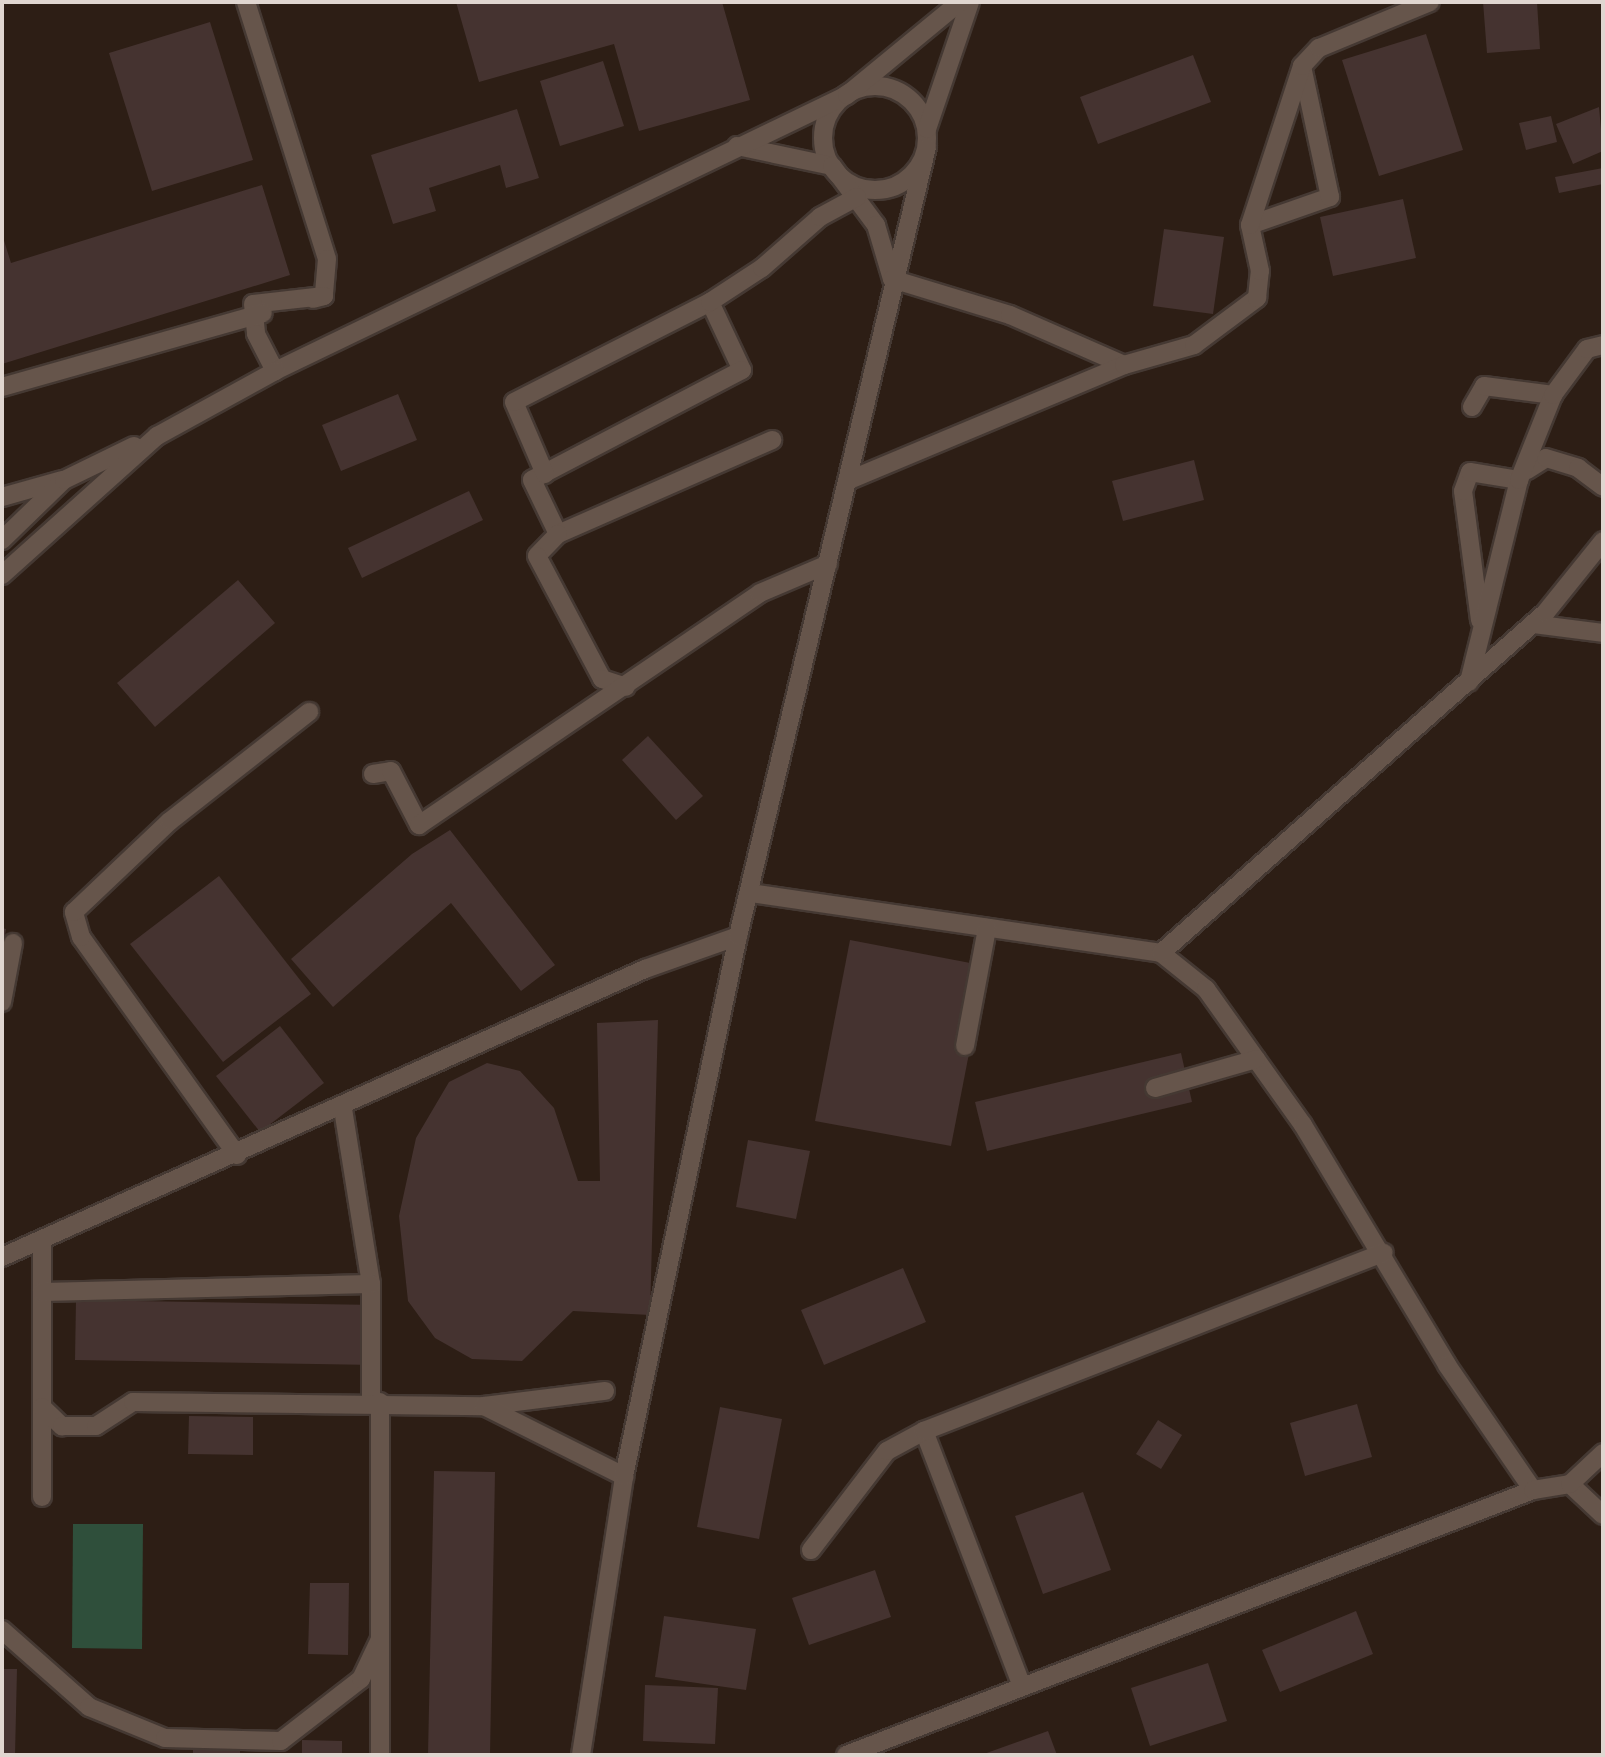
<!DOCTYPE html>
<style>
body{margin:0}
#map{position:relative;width:1605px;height:1757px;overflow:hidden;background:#2d1e15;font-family:Jost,sans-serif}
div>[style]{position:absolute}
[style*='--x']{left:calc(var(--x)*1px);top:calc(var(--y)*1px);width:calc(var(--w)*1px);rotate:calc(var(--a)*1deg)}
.green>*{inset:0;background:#2f4f3b}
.building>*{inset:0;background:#453330}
.roads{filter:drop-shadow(2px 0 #453933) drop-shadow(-2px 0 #453933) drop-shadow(0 2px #453933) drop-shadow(0 -2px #453933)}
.minor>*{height:18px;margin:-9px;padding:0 9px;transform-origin:9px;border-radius:9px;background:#66554b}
.minor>.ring{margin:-9px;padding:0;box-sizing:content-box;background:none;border:18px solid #66554b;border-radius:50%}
span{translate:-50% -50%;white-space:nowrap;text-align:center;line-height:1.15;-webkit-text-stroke:5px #100a06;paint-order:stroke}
.frame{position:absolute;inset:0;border:4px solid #e0d6d0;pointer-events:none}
</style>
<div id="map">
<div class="green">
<i style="clip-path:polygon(73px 1524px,143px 1524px,142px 1649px,72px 1648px)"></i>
</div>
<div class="building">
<i style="clip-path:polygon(456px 2px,722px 2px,750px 100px,639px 131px,614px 44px,479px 82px)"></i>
<i style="clip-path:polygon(1483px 2px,1537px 2px,1540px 49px,1487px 53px)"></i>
<i style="clip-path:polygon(210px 22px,253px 160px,152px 191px,109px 53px)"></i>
<i style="clip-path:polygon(1426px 34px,1463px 150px,1379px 176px,1342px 60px)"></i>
<i style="clip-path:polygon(1193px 55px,1211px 102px,1098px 144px,1080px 97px)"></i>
<i style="clip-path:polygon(603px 61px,624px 126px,560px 146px,540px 81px)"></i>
<i style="clip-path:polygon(1599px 107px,1603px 151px,1573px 164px,1556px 124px)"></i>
<i style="clip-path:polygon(517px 109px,539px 178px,506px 188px,500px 165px,429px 188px,436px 211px,393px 224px,371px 155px)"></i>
<i style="clip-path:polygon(1551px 116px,1557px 142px,1526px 150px,1519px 123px)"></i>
<i style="clip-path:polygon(1603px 168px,1603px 184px,1559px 193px,1555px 177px)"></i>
<i style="clip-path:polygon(262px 185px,290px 275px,2px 364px,2px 234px,11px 263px)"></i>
<i style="clip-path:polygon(1403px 199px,1416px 258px,1333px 276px,1320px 217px)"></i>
<i style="clip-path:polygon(1164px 229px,1224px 237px,1213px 314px,1153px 306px)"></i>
<i style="clip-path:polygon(398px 394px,417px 440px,341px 471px,322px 425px)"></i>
<i style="clip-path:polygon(1194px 460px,1204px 500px,1123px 521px,1112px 481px)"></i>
<i style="clip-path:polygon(469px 491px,483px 520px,362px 578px,348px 548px)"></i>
<i style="clip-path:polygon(238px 580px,275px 623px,155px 727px,117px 683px)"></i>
<i style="clip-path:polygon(648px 736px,703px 796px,676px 820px,622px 760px)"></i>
<i style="clip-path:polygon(450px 830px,555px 965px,521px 991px,451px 903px,333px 1007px,291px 959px,412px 854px)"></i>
<i style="clip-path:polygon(219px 876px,311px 994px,223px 1062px,130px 944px)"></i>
<i style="clip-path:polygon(2px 928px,6px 929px,3px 949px,2px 949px)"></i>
<i style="clip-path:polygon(850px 940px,986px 966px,951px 1146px,815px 1121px)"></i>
<i style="clip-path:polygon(658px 1020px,650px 1315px,573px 1311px,522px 1361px,472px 1359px,435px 1338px,408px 1301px,399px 1216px,416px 1138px,449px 1082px,487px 1063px,520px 1071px,554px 1108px,578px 1181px,600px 1181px,597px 1023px)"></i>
<i style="clip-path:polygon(280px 1026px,324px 1083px,260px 1132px,216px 1076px)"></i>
<i style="clip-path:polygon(1181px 1053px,1192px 1102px,987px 1151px,975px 1102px)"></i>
<i style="clip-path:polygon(748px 1140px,810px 1151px,796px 1219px,736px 1207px)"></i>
<i style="clip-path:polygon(903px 1268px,926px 1322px,824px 1365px,801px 1310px)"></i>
<i style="clip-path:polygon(76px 1300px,377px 1305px,376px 1365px,75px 1360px)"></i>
<i style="clip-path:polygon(1357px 1404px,1372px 1457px,1305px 1476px,1290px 1423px)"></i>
<i style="clip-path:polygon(720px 1407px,782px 1419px,759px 1539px,697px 1527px)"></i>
<i style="clip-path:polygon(189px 1416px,253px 1417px,253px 1455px,188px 1454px)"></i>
<i style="clip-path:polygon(1158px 1420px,1182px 1435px,1161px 1469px,1136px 1454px)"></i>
<i style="clip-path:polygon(434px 1471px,495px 1472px,490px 1755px,428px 1755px)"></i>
<i style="clip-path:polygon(1083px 1492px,1111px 1570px,1043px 1594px,1015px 1516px)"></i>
<i style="clip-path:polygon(875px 1570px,891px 1617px,809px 1645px,792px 1598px)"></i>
<i style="clip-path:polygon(310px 1583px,349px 1583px,348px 1655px,308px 1654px)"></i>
<i style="clip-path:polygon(1356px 1611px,1373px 1654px,1280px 1692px,1262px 1650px)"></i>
<i style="clip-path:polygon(664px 1616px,756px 1629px,746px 1690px,655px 1677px)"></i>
<i style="clip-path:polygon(1208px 1663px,1227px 1721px,1150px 1746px,1131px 1688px)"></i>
<i style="clip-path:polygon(2px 1669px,17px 1669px,15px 1755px,2px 1755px)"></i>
<i style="clip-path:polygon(645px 1685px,718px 1688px,715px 1744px,643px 1741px)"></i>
<i style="clip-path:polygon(1048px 1731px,1057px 1755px,981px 1755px)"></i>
<i style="clip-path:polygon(302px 1740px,342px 1741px,342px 1755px,302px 1755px)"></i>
<i style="clip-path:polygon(193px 1749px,240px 1749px,240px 1755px,193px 1755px)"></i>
</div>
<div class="roads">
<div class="minor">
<i style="--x:246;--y:2;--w:269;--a:72.5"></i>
<i style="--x:327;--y:259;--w:37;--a:95"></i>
<i style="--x:324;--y:296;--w:11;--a:165"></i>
<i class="ring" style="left:823px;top:86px;width:86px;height:86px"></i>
<i style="--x:927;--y:129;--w:134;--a:-71.3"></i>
<i style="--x:737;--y:146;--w:97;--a:11.9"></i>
<i style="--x:832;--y:166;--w:74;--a:53.3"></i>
<i style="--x:876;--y:225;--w:56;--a:73.5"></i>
<i style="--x:1250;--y:225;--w:85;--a:-19.3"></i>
<i style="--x:1330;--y:197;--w:134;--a:-102.1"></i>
<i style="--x:892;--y:279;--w:123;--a:17"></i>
<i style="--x:1010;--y:315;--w:124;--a:23.7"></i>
<i style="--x:324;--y:296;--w:71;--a:173.6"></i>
<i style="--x:253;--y:304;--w:30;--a:84"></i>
<i style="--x:256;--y:334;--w:42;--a:62.8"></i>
<i style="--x:275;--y:371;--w:635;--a:-25.76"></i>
<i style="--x:847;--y:95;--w:146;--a:-39.5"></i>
<i style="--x:710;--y:302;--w:75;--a:64.8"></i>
<i style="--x:742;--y:370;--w:237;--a:152.4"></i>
<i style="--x:532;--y:480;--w:60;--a:64.3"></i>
<i style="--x:558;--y:534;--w:234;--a:-23.7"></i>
<i style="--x:2;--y:387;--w:271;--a:-15.8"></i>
<i style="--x:1472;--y:407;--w:24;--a:-60"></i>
<i style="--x:1484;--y:386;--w:70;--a:7.4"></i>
<i style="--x:1527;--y:470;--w:22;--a:-32"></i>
<i style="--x:1546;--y:458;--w:34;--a:17"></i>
<i style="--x:1578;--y:468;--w:31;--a:37"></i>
<i style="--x:545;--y:474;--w:78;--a:-113.3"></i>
<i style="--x:514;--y:402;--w:220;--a:-27"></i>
<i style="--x:710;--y:302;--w:62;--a:-33.2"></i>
<i style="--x:762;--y:268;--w:77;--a:-41.3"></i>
<i style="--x:820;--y:217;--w:42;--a:-28.4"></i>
<i style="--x:847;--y:481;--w:300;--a:-22.7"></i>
<i style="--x:1124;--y:365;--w:73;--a:-15.9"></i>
<i style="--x:1194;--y:345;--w:79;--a:-36.7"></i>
<i style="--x:1257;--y:298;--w:27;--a:-84"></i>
<i style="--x:1260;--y:271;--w:47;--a:-102.3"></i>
<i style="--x:1250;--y:225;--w:167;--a:-71.9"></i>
<i style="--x:1302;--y:66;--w:25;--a:-47"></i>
<i style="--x:1319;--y:48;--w:120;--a:-22.5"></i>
<i style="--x:2;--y:497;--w:62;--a:-15.8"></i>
<i style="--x:558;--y:534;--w:30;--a:134"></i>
<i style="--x:537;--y:556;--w:139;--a:62.1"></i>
<i style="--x:602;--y:679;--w:25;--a:18"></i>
<i style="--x:2;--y:540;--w:86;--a:-44.1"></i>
<i style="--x:64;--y:480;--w:78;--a:-25.9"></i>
<i style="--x:2;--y:575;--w:208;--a:-41.9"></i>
<i style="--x:157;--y:436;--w:135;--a:-28.8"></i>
<i style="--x:1480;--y:620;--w:130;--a:-97.5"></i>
<i style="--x:1463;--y:491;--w:20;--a:-70"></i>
<i style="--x:1470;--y:472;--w:50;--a:9.3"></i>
<i style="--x:1533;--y:624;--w:71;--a:7.3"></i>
<i style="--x:1469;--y:682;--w:208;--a:-76.1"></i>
<i style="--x:1519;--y:480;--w:92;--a:-68.2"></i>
<i style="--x:1553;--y:395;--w:57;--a:-53.5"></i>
<i style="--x:1587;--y:349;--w:16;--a:-14"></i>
<i style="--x:373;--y:774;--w:18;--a:-9"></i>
<i style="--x:391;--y:771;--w:61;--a:62.6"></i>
<i style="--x:419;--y:825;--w:412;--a:-34.2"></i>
<i style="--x:760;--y:593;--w:74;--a:-23.1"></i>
<i style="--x:750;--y:893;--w:415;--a:8.3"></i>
<i style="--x:1161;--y:953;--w:58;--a:38.7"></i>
<i style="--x:1206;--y:989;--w:167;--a:54.5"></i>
<i style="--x:1303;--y:1125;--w:280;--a:59"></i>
<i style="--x:1447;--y:1365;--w:152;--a:55.5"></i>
<i style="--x:1161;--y:953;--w:514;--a:-41.53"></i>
<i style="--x:1546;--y:612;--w:91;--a:-51.2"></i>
<i style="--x:2;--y:1002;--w:60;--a:-79.4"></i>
<i style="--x:965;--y:1046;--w:120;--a:-79.4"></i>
<i style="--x:1155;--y:1088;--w:105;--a:-16"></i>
<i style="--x:343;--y:1109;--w:177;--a:80.9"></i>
<i style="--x:371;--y:1284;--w:118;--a:90"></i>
<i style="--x:237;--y:1155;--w:268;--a:-125.6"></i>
<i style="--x:81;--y:937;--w:26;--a:-106"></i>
<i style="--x:74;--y:912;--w:132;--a:-43.5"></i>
<i style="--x:170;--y:821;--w:177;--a:-38.1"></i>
<i style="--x:42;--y:1241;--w:256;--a:90"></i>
<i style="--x:2;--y:1257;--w:705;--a:-24.13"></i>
<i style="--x:645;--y:969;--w:99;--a:-19.5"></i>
<i style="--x:42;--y:1292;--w:329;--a:-1.4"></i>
<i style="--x:484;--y:1406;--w:122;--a:-7.1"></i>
<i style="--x:42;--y:1407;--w:28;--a:44"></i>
<i style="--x:62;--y:1426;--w:34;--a:0"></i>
<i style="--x:96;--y:1426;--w:44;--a:-33"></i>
<i style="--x:133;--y:1402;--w:351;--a:0.7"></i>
<i style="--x:484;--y:1406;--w:157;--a:26.6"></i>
<i style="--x:924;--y:1431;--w:271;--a:69"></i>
<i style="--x:1570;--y:1484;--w:45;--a:43.2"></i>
<i style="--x:811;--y:1550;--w:125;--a:-52.5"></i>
<i style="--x:887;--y:1451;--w:42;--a:-28.4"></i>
<i style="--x:924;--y:1431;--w:493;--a:-21.2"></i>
<i style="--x:2;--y:1630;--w:116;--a:41.5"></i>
<i style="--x:89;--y:1707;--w:82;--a:22.2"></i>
<i style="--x:165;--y:1738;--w:116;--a:1.5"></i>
<i style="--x:281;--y:1741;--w:101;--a:-37.8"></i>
<i style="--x:361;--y:1679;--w:44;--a:-64.6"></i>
<i style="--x:380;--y:1755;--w:353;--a:-90"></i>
<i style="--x:581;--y:1755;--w:282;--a:-81.2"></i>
<i style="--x:624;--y:1476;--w:552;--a:-78.08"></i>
<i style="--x:738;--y:936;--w:811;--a:-76.53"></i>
<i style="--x:846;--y:1755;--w:736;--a:-21.09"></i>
<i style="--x:1533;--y:1490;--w:37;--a:-9"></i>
<i style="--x:1570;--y:1484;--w:45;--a:-43.2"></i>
</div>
</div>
<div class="frame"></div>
</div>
